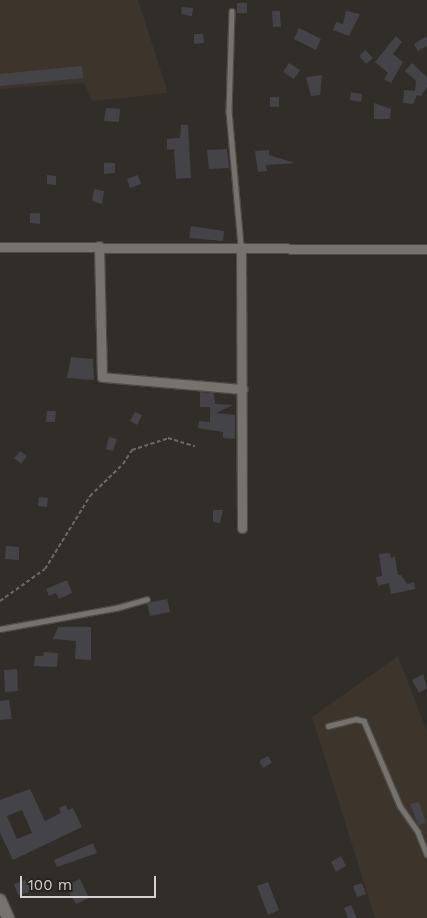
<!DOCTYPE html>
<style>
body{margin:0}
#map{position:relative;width:427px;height:918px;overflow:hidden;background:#312d29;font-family:"Work Sans",sans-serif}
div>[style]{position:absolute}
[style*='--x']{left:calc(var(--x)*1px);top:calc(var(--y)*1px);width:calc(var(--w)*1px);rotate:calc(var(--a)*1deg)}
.built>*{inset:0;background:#3d352c}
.building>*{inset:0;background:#444348}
.path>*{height:2px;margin-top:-1px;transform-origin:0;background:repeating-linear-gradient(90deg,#6d6a66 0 4px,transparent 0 6.5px)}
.roads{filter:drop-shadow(1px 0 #4d4a46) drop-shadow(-1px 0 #4d4a46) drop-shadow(0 1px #4d4a46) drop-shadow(0 -1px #4d4a46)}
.service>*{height:4.5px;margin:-2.25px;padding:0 2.25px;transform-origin:2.25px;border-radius:2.25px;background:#76726d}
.minor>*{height:9px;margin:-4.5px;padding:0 4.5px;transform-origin:4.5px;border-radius:4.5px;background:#76726d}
.secondary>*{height:12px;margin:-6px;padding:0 6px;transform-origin:6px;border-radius:6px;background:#76726d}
span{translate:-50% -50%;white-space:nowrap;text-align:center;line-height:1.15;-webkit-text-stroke:4.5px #27231f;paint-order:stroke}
.scale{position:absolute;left:20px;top:876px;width:136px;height:22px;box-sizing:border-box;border:2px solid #d4d2cf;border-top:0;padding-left:6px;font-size:15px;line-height:18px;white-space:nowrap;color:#d4d2cf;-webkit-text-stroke:4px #27231f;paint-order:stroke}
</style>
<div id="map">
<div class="built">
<i style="clip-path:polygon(0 0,138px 0,168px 93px,92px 101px,84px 83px,0 89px)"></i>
<i style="clip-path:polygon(398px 656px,427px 732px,427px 918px,375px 918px,312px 717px)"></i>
</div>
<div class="building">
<i style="clip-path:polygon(237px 3px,247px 3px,247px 13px,237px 13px)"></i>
<i style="clip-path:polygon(182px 7px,193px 8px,192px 16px,181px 14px)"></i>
<i style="clip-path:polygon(272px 11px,280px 11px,281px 27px,273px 27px)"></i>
<i style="clip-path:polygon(346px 11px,360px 14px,349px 36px,333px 30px,336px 22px,343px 24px)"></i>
<i style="clip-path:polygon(299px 28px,321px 39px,316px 50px,294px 39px)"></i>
<i style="clip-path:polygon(194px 34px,203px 34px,204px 43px,194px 44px)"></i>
<i style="clip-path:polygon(396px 36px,402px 42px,393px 54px,403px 62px,391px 83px,384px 79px,388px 73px,375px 62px)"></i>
<i style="clip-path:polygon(427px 36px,427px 46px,418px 51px,414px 44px)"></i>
<i style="clip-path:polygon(365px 50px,373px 58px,366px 64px,359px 56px)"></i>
<i style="clip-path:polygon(289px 63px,300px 70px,294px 79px,283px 72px)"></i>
<i style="clip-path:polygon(412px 63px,427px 77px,427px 87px,421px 96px,417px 95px,413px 104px,403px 103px,404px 90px,415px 91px,416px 81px,405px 71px)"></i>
<i style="clip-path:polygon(82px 66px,83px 78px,0 86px,0 74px)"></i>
<i style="clip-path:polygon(322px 75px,320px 95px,311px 96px,306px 77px)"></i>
<i style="clip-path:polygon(351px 92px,362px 94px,361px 102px,350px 100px)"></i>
<i style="clip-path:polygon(270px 97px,279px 97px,279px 107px,270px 107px)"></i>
<i style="clip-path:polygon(374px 103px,391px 109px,390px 119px,374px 119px)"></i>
<i style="clip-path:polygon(106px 108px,120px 109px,119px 122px,104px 121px)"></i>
<i style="clip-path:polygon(181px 125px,188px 125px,191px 178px,176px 179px,174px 149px,167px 150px,167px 139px,180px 138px)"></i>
<i style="clip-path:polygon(227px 149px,229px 168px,209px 169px,207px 150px)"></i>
<i style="clip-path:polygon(269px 150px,269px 155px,295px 163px,266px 165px,267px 171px,258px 172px,255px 151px)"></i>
<i style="clip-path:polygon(104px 163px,115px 163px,115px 173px,104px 174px)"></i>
<i style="clip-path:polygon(47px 175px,56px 176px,56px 185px,47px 184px)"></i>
<i style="clip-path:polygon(138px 175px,141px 184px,130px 188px,127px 179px)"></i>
<i style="clip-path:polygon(94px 189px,104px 191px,102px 204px,92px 201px)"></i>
<i style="clip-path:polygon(30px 213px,40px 213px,40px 224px,30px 223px)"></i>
<i style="clip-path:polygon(191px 226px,224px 231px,223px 241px,189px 238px)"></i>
<i style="clip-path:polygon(71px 357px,93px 359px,94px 380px,67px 378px)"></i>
<i style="clip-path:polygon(200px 392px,214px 393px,215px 404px,233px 405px,216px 413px,235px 415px,235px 439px,223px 438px,223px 432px,198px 428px,199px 421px,210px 422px,210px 407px,200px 407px)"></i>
<i style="clip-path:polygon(47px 411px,56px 411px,55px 422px,46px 422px)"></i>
<i style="clip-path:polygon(135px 412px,142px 415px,137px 425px,130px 421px)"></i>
<i style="clip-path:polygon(109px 437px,117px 439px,113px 451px,106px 449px)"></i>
<i style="clip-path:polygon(20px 451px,27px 456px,21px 464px,14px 458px)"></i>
<i style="clip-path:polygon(39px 497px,48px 498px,47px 507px,38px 506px)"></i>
<i style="clip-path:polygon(213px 510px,223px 510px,220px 523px,213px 522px)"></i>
<i style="clip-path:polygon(6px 546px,19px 547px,19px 560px,5px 559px)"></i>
<i style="clip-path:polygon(390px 553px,391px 558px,395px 557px,398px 575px,401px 575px,407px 584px,414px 582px,415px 589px,391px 594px,389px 583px,378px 586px,376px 577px,382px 576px,379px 554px)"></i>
<i style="clip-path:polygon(67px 580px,72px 593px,59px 599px,56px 593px,49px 596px,46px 589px)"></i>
<i style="clip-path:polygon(167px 599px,170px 612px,150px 616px,147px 603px)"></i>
<i style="clip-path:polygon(58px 627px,91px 627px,91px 660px,75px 659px,76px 641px,53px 639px)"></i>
<i style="clip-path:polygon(44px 652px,58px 653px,57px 667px,34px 666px,35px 656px,43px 656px)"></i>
<i style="clip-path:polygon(17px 669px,18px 691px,5px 692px,4px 670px)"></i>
<i style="clip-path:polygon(423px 674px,427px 688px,419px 693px,412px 680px)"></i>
<i style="clip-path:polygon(9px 700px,12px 719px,0 720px,0 701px)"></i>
<i style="clip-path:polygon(268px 756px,272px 763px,263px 768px,259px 761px)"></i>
<i style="clip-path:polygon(evenodd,30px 789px,45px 821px,61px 813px,59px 808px,66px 805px,68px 810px,73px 808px,82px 827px,13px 860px,0 833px,0 800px,30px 789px,22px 810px,32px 833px,17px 839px,7px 816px,22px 810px)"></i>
<i style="clip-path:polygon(419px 802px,426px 823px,418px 825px,410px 804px)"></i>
<i style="clip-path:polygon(93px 843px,97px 853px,57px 867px,54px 860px)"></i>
<i style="clip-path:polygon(341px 856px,346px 866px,336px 872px,331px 862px)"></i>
<i style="clip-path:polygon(34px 877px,39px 890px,18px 895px,14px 884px)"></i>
<i style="clip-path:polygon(80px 879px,89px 898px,76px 904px,69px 893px,72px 891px,69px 884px)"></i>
<i style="clip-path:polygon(268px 882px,279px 910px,268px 915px,257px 886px)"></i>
<i style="clip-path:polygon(362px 883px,366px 894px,357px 897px,353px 886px)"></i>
<i style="clip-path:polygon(351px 905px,357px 918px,348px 918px,344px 908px)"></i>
</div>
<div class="path">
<i style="--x:0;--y:601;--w:55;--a:-35.4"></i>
<i style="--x:45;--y:569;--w:86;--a:-58.3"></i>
<i style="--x:90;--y:496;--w:46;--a:-44.1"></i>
<i style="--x:123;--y:464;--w:17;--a:-57"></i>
<i style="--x:132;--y:450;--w:38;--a:-18"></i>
<i style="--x:168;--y:438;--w:28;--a:17"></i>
</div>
<div class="roads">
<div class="service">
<i style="--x:232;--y:11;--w:100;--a:91.7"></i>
<i style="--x:229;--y:111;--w:136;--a:84.9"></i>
<i style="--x:0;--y:629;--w:118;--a:-10.3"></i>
<i style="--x:116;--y:608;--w:32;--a:-16"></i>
<i style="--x:328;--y:726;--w:29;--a:-14"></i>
<i style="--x:356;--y:719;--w:8;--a:14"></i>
<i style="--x:364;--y:721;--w:92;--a:67"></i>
<i style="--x:400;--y:806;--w:32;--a:55"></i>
<i style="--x:418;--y:832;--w:24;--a:68"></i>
</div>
<div class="minor">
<i style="--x:99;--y:246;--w:131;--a:88.7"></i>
<i style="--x:102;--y:377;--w:141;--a:4.9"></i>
<i style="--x:0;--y:247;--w:427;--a:0.3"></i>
<i style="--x:241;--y:247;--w:281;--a:89.8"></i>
</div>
<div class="secondary">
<i style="--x:0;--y:900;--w:20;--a:66"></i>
</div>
</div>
<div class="scale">100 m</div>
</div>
